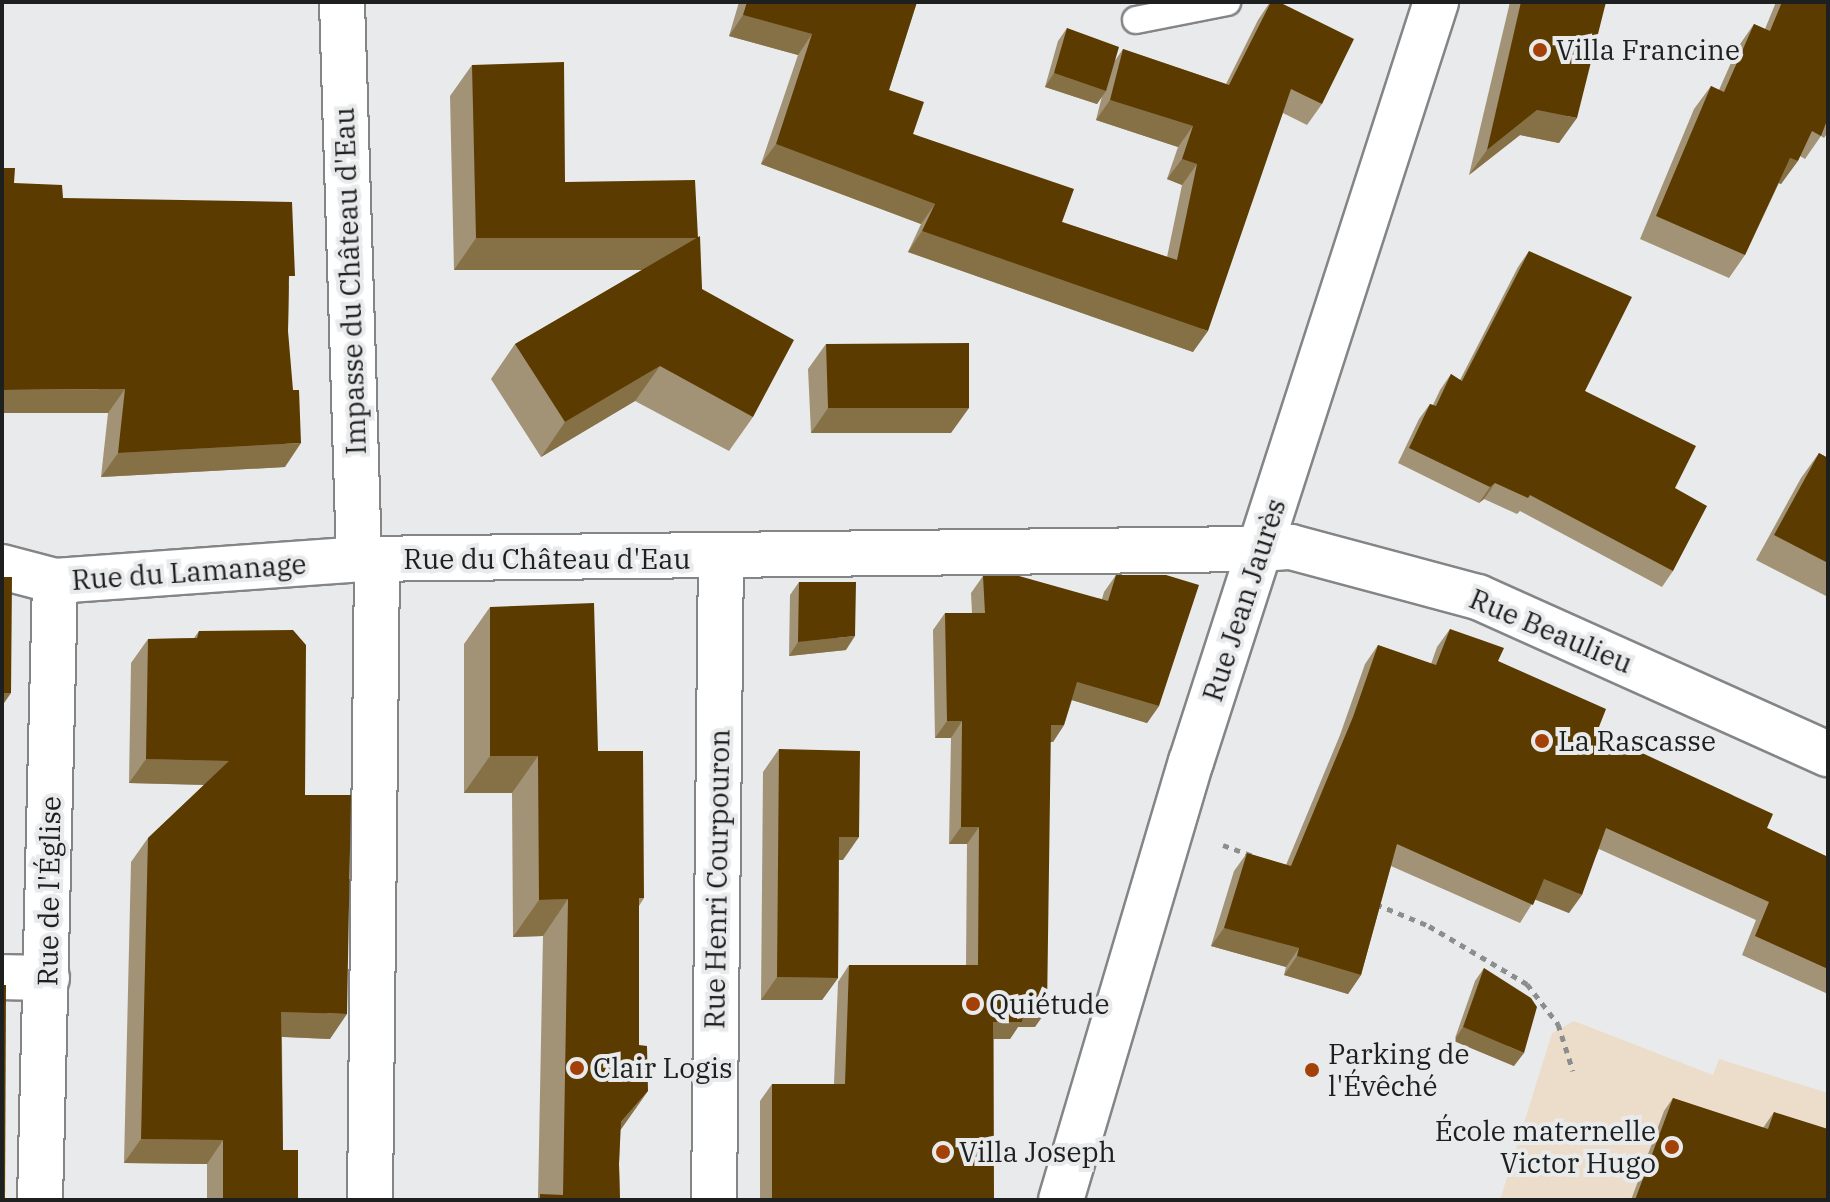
<!DOCTYPE html>
<meta charset="utf-8">
<style>
body{margin:0}
#map{position:relative;width:1830px;height:1202px;overflow:hidden;background:#e9eaeb;font-family:"IBM Plex Serif",serif}
div>[style]{position:absolute}
[style*='--x']{left:calc(var(--x)*1px);top:calc(var(--y)*1px);width:calc(var(--w)*1px);rotate:calc(var(--a)*1deg)}
.education>*{inset:0;background:#ecddcb}
.path>*{height:5px;margin-top:-2.5px;transform-origin:0;background:repeating-linear-gradient(90deg,#8c8d8d 0 6px,transparent 0 12px)}
.roads{filter:drop-shadow(2px 0 #848586) drop-shadow(-2px 0 #848586) drop-shadow(0 2px #848586) drop-shadow(0 -2px #848586)}
.service>*{height:26px;margin:-13px;padding:0 13px;transform-origin:13px;border-radius:13px;background:#fff}
.minor>*{height:44px;margin:-22px;padding:0 22px;transform-origin:22px;border-radius:22px;background:#fff}
.tertiary>*{height:44px;margin:-22px;padding:0 22px;transform-origin:22px;border-radius:22px;background:#fff}
.wall>*{inset:0;background:#a29276}
.shaded-wall>*{inset:0;background:#867046}
.building>*{inset:0;background:#5b3b00}
.dots>*{width:22px;height:22px;translate:-50% -50%;box-sizing:border-box;border:4px solid #e9eaeb;border-radius:50%}
span{translate:-50% -50%;white-space:nowrap;text-align:center;line-height:1.15;-webkit-text-stroke:8px #e9eaeb;paint-order:stroke}
.poi-label{font-size:28px;color:#1e1f1f}
.left{translate:0 -50%;text-align:left}
.right{translate:-100% -50%;text-align:right}
.street-label{font-size:28px;color:#1e1f1f}
.frame{position:absolute;inset:0;border:4px solid #1e1f1f;pointer-events:none}
</style>
<div id="map">
<div class="education">
<i style="clip-path:polygon(1574px 1021px,1713px 1075px,1719px 1059px,1828px 1093px,1828px 1200px,1500px 1200px,1552px 1033px)"></i>
</div>
<div class="path">
<i style="--x:1223;--y:845;--w:30;--a:20"></i>
<i style="--x:1376;--y:904;--w:57;--a:22.5"></i>
<i style="--x:1429;--y:926;--w:114;--a:30.6"></i>
<i style="--x:1527;--y:984;--w:51;--a:52.2"></i>
<i style="--x:1558;--y:1024;--w:49;--a:72.3"></i>
</div>
<div class="roads">
<div class="service">
<i style="--x:1136;--y:20;--w:93;--a:-11.2"></i>
</div>
<div class="minor">
<i style="--x:342;--y:2;--w:557;--a:88.25"></i>
<i style="--x:2;--y:567;--w:55;--a:14.8"></i>
<i style="--x:55;--y:581;--w:305;--a:-4.1"></i>
<i style="--x:359;--y:559;--w:902;--a:-0.64"></i>
<i style="--x:2;--y:977;--w:45;--a:1.3"></i>
<i style="--x:40;--y:1200;--w:619;--a:-88.61"></i>
<i style="--x:370;--y:1200;--w:640;--a:-89.37"></i>
<i style="--x:714;--y:1200;--w:642;--a:-89.38"></i>
<i style="--x:1061;--y:1200;--w:457;--a:-73.5"></i>
<i style="--x:1191;--y:762;--w:799;--a:-72.13"></i>
</div>
<div class="tertiary">
<i style="--x:1261;--y:549;--w:30;--a:-4"></i>
<i style="--x:1291;--y:547;--w:194;--a:15"></i>
<i style="--x:1478;--y:597;--w:384;--a:24.2"></i>
</div>
</div>
<div class="wall">
<i style="clip-path:polygon(739px 2px,917px 2px,889px 90px,913px 134px,1062px 222px,1167px 257px,1182px 185px,1167px 179px,1178px 147px,1096px 120px,1102px 96px,1097px 104px,1045px 87px,1058px 41px,1067px 28px,1114px 62px,1123px 49px,1226px 84px,1258px 20px,1270px 2px,1322px 104px,1307px 125px,1283px 113px,1193px 352px,908px 252px,921px 224px,761px 164px,798px 55px,729px 36px)"></i>
<i style="clip-path:polygon(1510px 2px,1606px 2px,1559px 143px,1520px 135px,1469px 175px)"></i>
<i style="clip-path:polygon(1776px 2px,1828px 2px,1828px 132px,1824px 138px,1821px 136px,1805px 159px,1800px 156px,1781px 184px,1779px 183px,1745px 255px,1729px 278px,1640px 239px,1694px 109px,1711px 86px,1719px 90px,1738px 47px,1754px 24px,1765px 29px)"></i>
<i style="clip-path:polygon(472px 65px,565px 182px,698px 238px,702px 289px,753px 417px,729px 451px,635px 401px,541px 457px,491px 379px,515px 344px,642px 270px,454px 270px,450px 96px)"></i>
<i style="clip-path:polygon(14px 183px,63px 198px,289px 285px,285px 467px,101px 477px,108px 413px)"></i>
<i style="clip-path:polygon(1529px 251px,1585px 391px,1675px 488px,1673px 571px,1662px 587px,1520px 511px,1517px 514px,1484px 499px,1479px 503px,1398px 463px,1419px 419px,1430px 404px,1433px 405px,1440px 390px,1451px 374px,1460px 380px,1518px 267px)"></i>
<i style="clip-path:polygon(826px 344px,951px 433px,811px 433px,808px 369px)"></i>
<i style="clip-path:polygon(1819px 453px,1828px 458px,1828px 597px,1756px 560px,1801px 478px)"></i>
<i style="clip-path:polygon(1116px 575px,1159px 706px,1147px 723px,1072px 700px,1064px 725px,1053px 742px,1050px 742px,1035px 1027px,1018px 1027px,1010px 1039px,994px 1039px,994px 1200px,760px 1200px,760px 1101px,772px 1084px,834px 1084px,838px 982px,849px 965px,966px 965px,967px 844px,949px 844px,951px 738px,935px 738px,933px 630px,945px 613px,972px 613px,971px 593px,983px 576px,1102px 599px,1104px 592px)"></i>
<i style="clip-path:polygon(799px 582px,846px 650px,789px 656px,790px 595px)"></i>
<i style="clip-path:polygon(490px 607px,598px 751px,644px 898px,639px 906px,620px 1131px,619px 1164px,620px 1200px,536px 1200px,538px 1198px,543px 936px,513px 937px,512px 793px,464px 793px,464px 644px)"></i>
<i style="clip-path:polygon(1450px 629px,1498px 661px,1597px 732px,1767px 828px,1828px 857px,1828px 994px,1742px 955px,1756px 920px,1599px 849px,1569px 913px,1535px 899px,1520px 923px,1391px 866px,1361px 975px,1348px 994px,1284px 975px,1286px 967px,1211px 946px,1234px 871px,1247px 853px,1286px 865px,1340px 735px,1365px 664px,1378px 645px,1431px 664px,1437px 647px)"></i>
<i style="clip-path:polygon(199px 631px,305px 795px,330px 1039px,282px 1037px,283px 1150px,298px 1200px,207px 1200px,207px 1164px,124px 1163px,131px 862px,148px 838px,204px 785px,129px 783px,131px 663px,148px 639px,194px 638px)"></i>
<i style="clip-path:polygon(779px 749px,843px 860px,839px 860px,838px 978px,822px 1000px,761px 1000px,763px 772px)"></i>
<i style="clip-path:polygon(1484px 968px,1514px 1066px,1454px 1041px,1475px 981px)"></i>
<i style="clip-path:polygon(1673px 1098px,1763px 1128px,1774px 1112px,1828px 1200px,1631px 1200px,1664px 1111px)"></i>
</div>
<div class="shaded-wall">
<i style="clip-path:polygon(743px 15px,812px 34px,798px 55px,729px 36px)"></i>
<i style="clip-path:polygon(1054px 73px,1106px 91px,1097px 104px,1045px 87px)"></i>
<i style="clip-path:polygon(1110px 100px,1193px 126px,1178px 147px,1096px 120px)"></i>
<i style="clip-path:polygon(1537px 110px,1577px 118px,1559px 143px,1520px 135px,1469px 175px,1487px 150px)"></i>
<i style="clip-path:polygon(776px 144px,935px 204px,921px 224px,761px 164px)"></i>
<i style="clip-path:polygon(1790px 158px,1798px 161px,1781px 184px,1774px 181px)"></i>
<i style="clip-path:polygon(1182px 159px,1197px 164px,1182px 185px,1167px 179px)"></i>
<i style="clip-path:polygon(922px 231px,1208px 331px,1193px 352px,908px 252px)"></i>
<i style="clip-path:polygon(476px 238px,698px 238px,675px 270px,454px 270px)"></i>
<i style="clip-path:polygon(660px 366px,635px 401px,541px 457px,565px 422px)"></i>
<i style="clip-path:polygon(125px 389px,108px 413px,2px 413px,2px 390px)"></i>
<i style="clip-path:polygon(828px 408px,969px 408px,951px 433px,811px 433px)"></i>
<i style="clip-path:polygon(301px 443px,285px 467px,101px 477px,118px 453px)"></i>
<i style="clip-path:polygon(1495px 483px,1484px 499px,1479px 503px,1490px 487px)"></i>
<i style="clip-path:polygon(855px 636px,846px 650px,789px 656px,798px 642px)"></i>
<i style="clip-path:polygon(1077px 682px,1159px 706px,1147px 723px,1065px 698px)"></i>
<i style="clip-path:polygon(2px 693px,11px 693px,2px 706px)"></i>
<i style="clip-path:polygon(947px 721px,962px 721px,951px 738px,935px 738px)"></i>
<i style="clip-path:polygon(1051px 725px,1064px 725px,1053px 742px,1039px 742px)"></i>
<i style="clip-path:polygon(490px 756px,538px 756px,512px 793px,464px 793px)"></i>
<i style="clip-path:polygon(146px 759px,229px 761px,212px 785px,129px 783px)"></i>
<i style="clip-path:polygon(961px 827px,979px 827px,967px 844px,949px 844px)"></i>
<i style="clip-path:polygon(839px 837px,859px 837px,843px 860px,823px 860px)"></i>
<i style="clip-path:polygon(1544px 879px,1582px 895px,1569px 913px,1531px 898px)"></i>
<i style="clip-path:polygon(568px 899px,543px 936px,513px 937px,539px 900px)"></i>
<i style="clip-path:polygon(1224px 928px,1299px 948px,1286px 967px,1211px 946px)"></i>
<i style="clip-path:polygon(1297px 956px,1361px 975px,1348px 994px,1284px 975px)"></i>
<i style="clip-path:polygon(777px 977px,838px 978px,822px 1000px,761px 1000px)"></i>
<i style="clip-path:polygon(1023px 1010px,1047px 1010px,1035px 1027px,1018px 1027px,1010px 1039px,982px 1039px,993px 1022px)"></i>
<i style="clip-path:polygon(281px 1012px,347px 1014px,330px 1039px,265px 1036px)"></i>
<i style="clip-path:polygon(1463px 1027px,1524px 1053px,1514px 1066px,1454px 1041px)"></i>
<i style="clip-path:polygon(648px 1091px,622px 1128px,595px 1159px,621px 1122px)"></i>
<i style="clip-path:polygon(141px 1139px,223px 1140px,207px 1164px,124px 1163px)"></i>
</div>
<div class="building">
<i style="clip-path:polygon(747px 2px,917px 2px,889px 90px,924px 102px,913px 134px,1074px 189px,1062px 222px,1177px 260px,1197px 164px,1182px 159px,1193px 126px,1110px 100px,1123px 49px,1229px 85px,1271px 2px,1279px 2px,1354px 39px,1322px 104px,1291px 89px,1208px 331px,922px 231px,935px 204px,776px 144px,812px 34px,743px 15px)"></i>
<i style="clip-path:polygon(1521px 2px,1606px 2px,1577px 118px,1537px 110px,1487px 150px)"></i>
<i style="clip-path:polygon(1782px 2px,1828px 2px,1828px 118px,1821px 136px,1812px 131px,1798px 161px,1790px 158px,1745px 255px,1656px 216px,1711px 86px,1724px 92px,1754px 24px,1770px 31px)"></i>
<i style="clip-path:polygon(1067px 28px,1119px 47px,1106px 91px,1054px 73px)"></i>
<i style="clip-path:polygon(564px 62px,565px 182px,695px 180px,698px 238px,476px 238px,472px 65px)"></i>
<i style="clip-path:polygon(2px 168px,15px 168px,14px 183px,62px 185px,63px 198px,292px 202px,295px 276px,289px 276px,288px 331px,293px 390px,299px 390px,301px 443px,118px 453px,125px 389px,2px 390px)"></i>
<i style="clip-path:polygon(700px 236px,702px 289px,794px 340px,753px 417px,660px 366px,565px 422px,515px 344px)"></i>
<i style="clip-path:polygon(1529px 251px,1632px 297px,1585px 391px,1696px 446px,1675px 488px,1707px 506px,1673px 571px,1530px 495px,1528px 498px,1495px 483px,1490px 487px,1409px 448px,1430px 404px,1436px 406px,1451px 374px,1462px 381px)"></i>
<i style="clip-path:polygon(969px 343px,969px 408px,828px 408px,826px 344px)"></i>
<i style="clip-path:polygon(1819px 453px,1828px 458px,1828px 563px,1774px 535px)"></i>
<i style="clip-path:polygon(1116px 575px,1166px 575px,1199px 585px,1159px 706px,1077px 682px,1064px 725px,1051px 725px,1047px 1010px,1023px 1010px,1022px 1022px,993px 1022px,994px 1200px,772px 1200px,772px 1084px,845px 1084px,849px 965px,978px 965px,979px 827px,961px 827px,962px 721px,947px 721px,945px 613px,985px 613px,983px 576px,1019px 576px,1108px 601px)"></i>
<i style="clip-path:polygon(2px 577px,12px 577px,11px 693px,2px 693px)"></i>
<i style="clip-path:polygon(799px 582px,856px 582px,855px 636px,798px 642px)"></i>
<i style="clip-path:polygon(594px 603px,598px 751px,643px 751px,644px 898px,639px 898px,639px 1045px,647px 1046px,648px 1091px,621px 1122px,619px 1164px,620px 1200px,540px 1200px,540px 1194px,563px 1195px,568px 899px,539px 900px,538px 756px,490px 756px,490px 607px)"></i>
<i style="clip-path:polygon(1450px 629px,1504px 648px,1498px 661px,1606px 709px,1597px 732px,1773px 814px,1767px 828px,1828px 857px,1828px 969px,1755px 936px,1769px 902px,1606px 828px,1582px 895px,1544px 879px,1533px 905px,1397px 844px,1361px 975px,1297px 956px,1299px 948px,1224px 928px,1247px 853px,1291px 866px,1353px 717px,1378px 645px,1436px 665px)"></i>
<i style="clip-path:polygon(293px 630px,306px 645px,305px 795px,351px 795px,347px 1014px,281px 1012px,283px 1150px,298px 1150px,298px 1200px,223px 1200px,223px 1140px,141px 1139px,148px 838px,229px 761px,146px 759px,148px 639px,197px 638px,199px 631px)"></i>
<i style="clip-path:polygon(779px 749px,860px 751px,859px 837px,839px 837px,838px 978px,777px 977px)"></i>
<i style="clip-path:polygon(1484px 968px,1531px 998px,1537px 1007px,1524px 1053px,1463px 1027px)"></i>
<i style="clip-path:polygon(2px 985px,6px 985px,5px 1200px,2px 1200px)"></i>
<i style="clip-path:polygon(1673px 1098px,1768px 1129px,1774px 1112px,1828px 1129px,1828px 1200px,1635px 1200px)"></i>
</div>
<div class="dots">
<i style="left:1540px;top:50px;background:#a44109"></i>
<i style="left:1542px;top:741px;background:#a44109"></i>
<i style="left:973px;top:1004px;background:#a44109"></i>
<i style="left:577px;top:1068px;background:#a44109"></i>
<i style="left:1312px;top:1070px;background:#a44109"></i>
<i style="left:1672px;top:1147px;background:#a44109"></i>
<i style="left:943px;top:1152px;background:#a44109"></i>
</div>
<div class="poi-label">
<span class="left" style="left:1556px;top:50px">Villa Francine</span>
<span class="left" style="left:1558px;top:741px">La Rascasse</span>
<span class="left" style="left:989px;top:1004px">Quiétude</span>
<span class="left" style="left:1328px;top:1070px">Parking de<br>l'Évêché</span>
<span class="left" style="left:593px;top:1068px">Clair Logis</span>
<span class="right" style="left:1656px;top:1147px">École maternelle<br>Victor Hugo</span>
<span class="left" style="left:959px;top:1152px">Villa Joseph</span>
</div>
<div class="street-label">
<span style="left:350px;top:281px;rotate:-92deg">Impasse du Château d'Eau</span>
<span style="left:547px;top:559px">Rue du Château d'Eau</span>
<span style="left:189px;top:572px;rotate:-4deg">Rue du Lamanage</span>
<span style="left:1244px;top:600px;rotate:-72deg">Rue Jean Jaurès</span>
<span style="left:1551px;top:631px;rotate:23deg">Rue Beaulieu</span>
<span style="left:717px;top:879px;rotate:-89deg">Rue Henri Courpouron</span>
<span style="left:49px;top:891px;rotate:-89deg">Rue de l'Église</span>
</div>
<div class="frame"></div>
</div>
